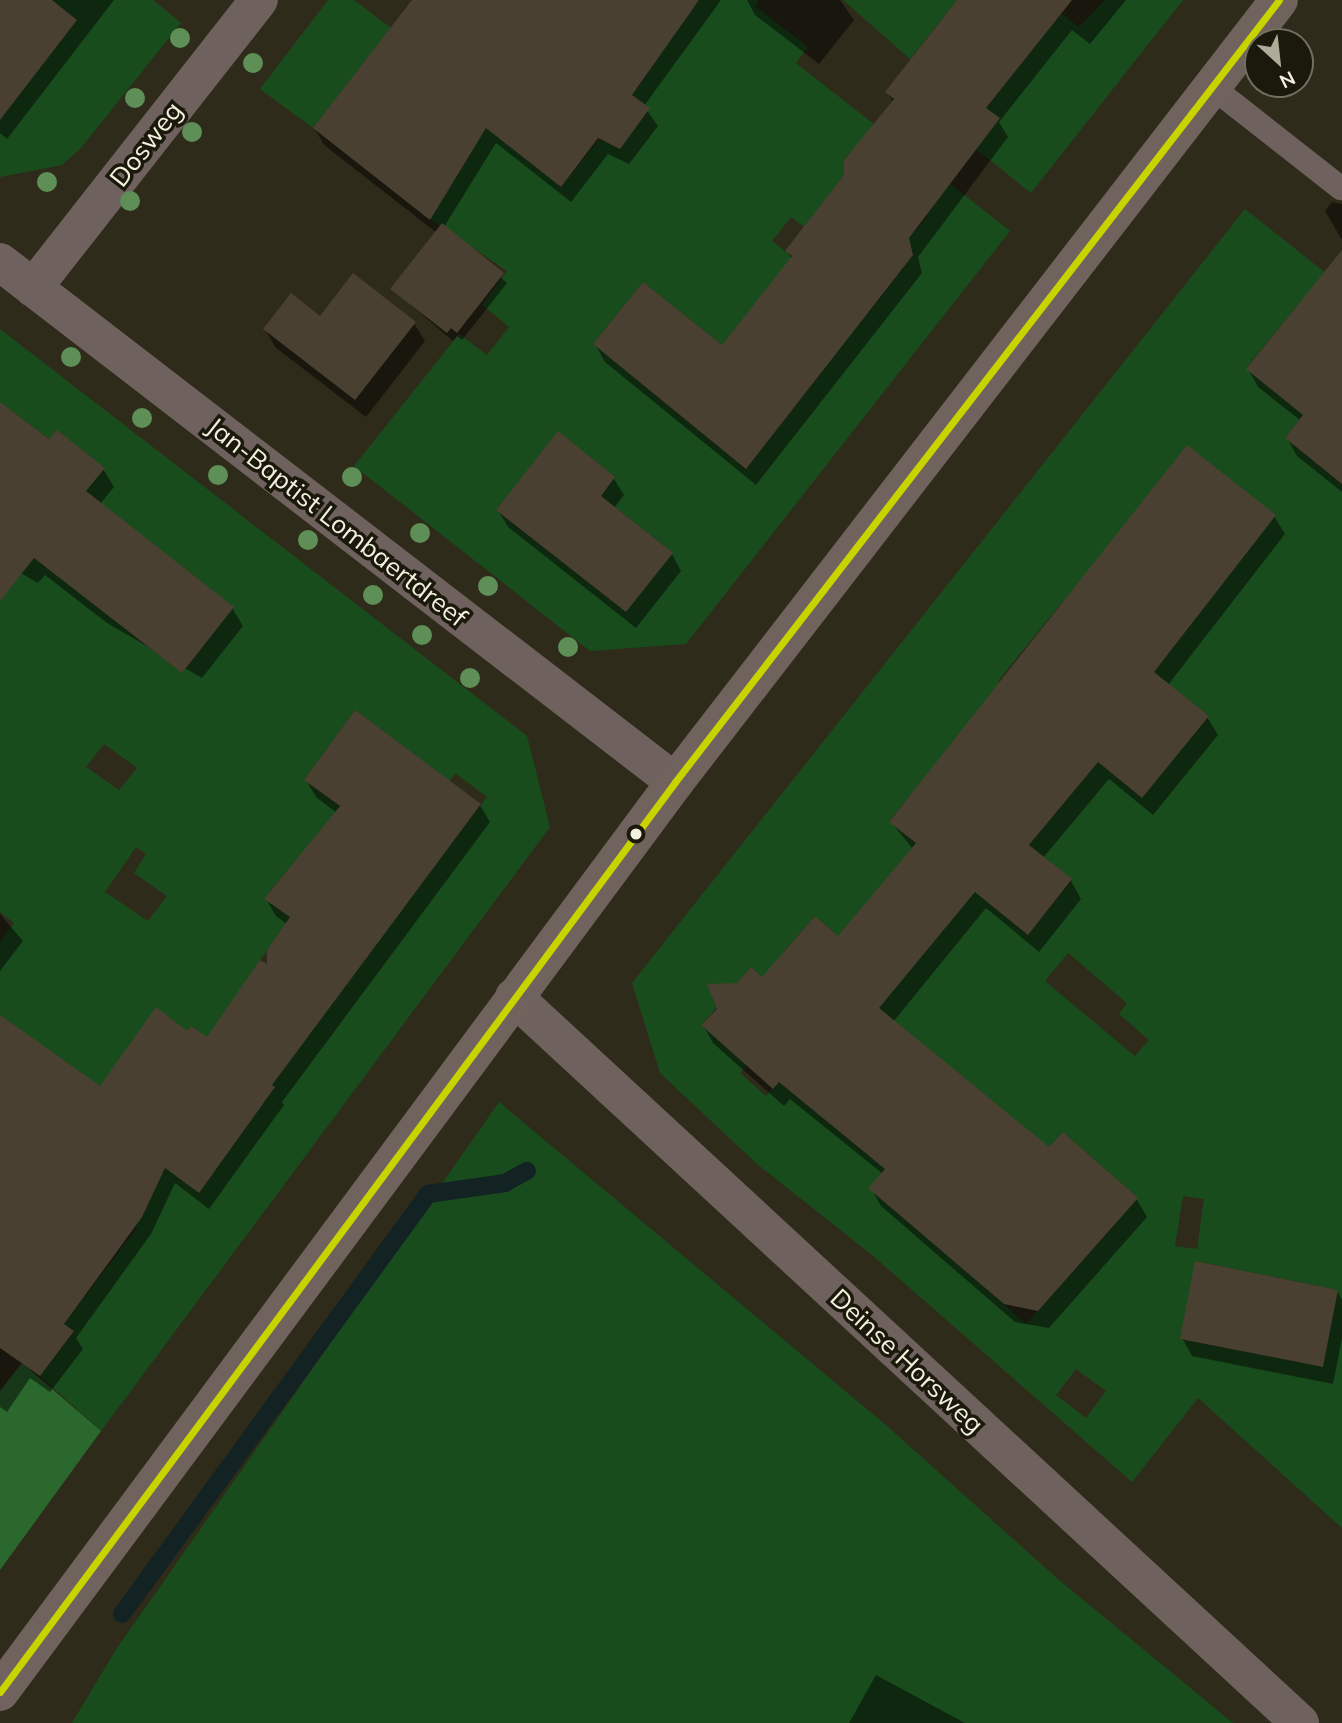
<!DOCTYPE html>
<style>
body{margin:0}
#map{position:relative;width:1342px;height:1723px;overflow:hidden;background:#2f2b1a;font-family:Mulish,sans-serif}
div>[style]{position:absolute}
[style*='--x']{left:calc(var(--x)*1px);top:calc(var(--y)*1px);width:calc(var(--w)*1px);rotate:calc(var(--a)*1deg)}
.green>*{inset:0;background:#194c1d}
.forest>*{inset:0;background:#2a682e}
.shadow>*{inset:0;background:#0007}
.stream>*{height:18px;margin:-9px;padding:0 9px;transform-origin:9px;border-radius:9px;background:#132323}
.building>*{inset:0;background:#494031}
.lane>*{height:24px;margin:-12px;padding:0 12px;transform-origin:12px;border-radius:12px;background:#6f615e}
.street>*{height:38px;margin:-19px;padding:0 19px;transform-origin:19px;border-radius:19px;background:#6f615e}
.secondary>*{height:38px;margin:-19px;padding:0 19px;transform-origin:19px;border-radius:19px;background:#70625d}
.bus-1>*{height:7px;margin:-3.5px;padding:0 3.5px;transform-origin:3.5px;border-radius:3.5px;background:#c8d300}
.trees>*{width:20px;height:20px;margin:-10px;border-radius:50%;background:#5d8f56}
.dots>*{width:19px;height:19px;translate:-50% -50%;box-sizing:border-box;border:4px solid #1b190c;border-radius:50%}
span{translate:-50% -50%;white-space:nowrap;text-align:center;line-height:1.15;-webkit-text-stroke:7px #1b190c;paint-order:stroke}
.street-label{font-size:26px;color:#f3f0de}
.north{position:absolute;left:1244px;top:28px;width:70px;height:70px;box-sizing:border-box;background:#1b190c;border:2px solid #716f60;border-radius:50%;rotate:153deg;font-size:19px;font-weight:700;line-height:28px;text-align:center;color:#f3f0de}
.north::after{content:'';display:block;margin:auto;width:24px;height:32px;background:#aeab99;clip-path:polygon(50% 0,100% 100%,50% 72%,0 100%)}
</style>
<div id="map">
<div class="green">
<i style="clip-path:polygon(52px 0,153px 0,181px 23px,81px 148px,62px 165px,0 177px,0 120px,77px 20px)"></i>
<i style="clip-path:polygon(328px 0,354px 0,391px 28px,313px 128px,260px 89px)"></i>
<i style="clip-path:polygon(evenodd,699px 0,759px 0,755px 6px,808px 47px,796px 63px,1010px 231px,686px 644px,590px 651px,354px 466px,459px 334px,487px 355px,509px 327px,482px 305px,507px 271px,427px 217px,452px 184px,487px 103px,520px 154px,561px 187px,599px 139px,604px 143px,607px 140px,624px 105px,649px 73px,608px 41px,686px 18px,699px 0,850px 152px,928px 216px,909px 238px,913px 255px,867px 315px,772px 241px,791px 217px,804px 227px,844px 175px,844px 160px,850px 152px,699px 0,643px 282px,722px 345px,748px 312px,822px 372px,746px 469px,593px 344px,643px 282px,699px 0,558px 432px,615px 477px,601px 496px,673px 553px,626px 612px,496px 510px,558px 432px)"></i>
<i style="clip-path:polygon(843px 0,957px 0,910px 59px)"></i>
<i style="clip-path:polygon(982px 0,1044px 0,1079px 27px,1105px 0,1183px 0,1031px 193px,976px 149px,999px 119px,986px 108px,1037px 44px)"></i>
<i style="clip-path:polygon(evenodd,1245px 209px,1342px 286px,1342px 335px,1300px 302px,1246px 368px,1303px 415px,1285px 438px,1338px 481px,1342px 477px,1342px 1528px,1198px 1398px,1132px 1482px,872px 1255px,757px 1164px,660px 1073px,632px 983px,1245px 209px,1063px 601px,1209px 716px,1142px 798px,998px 681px,1063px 601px,1245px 209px,963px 731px,1059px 809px,1029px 845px,1072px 880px,1028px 935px,889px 821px,963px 731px,1245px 209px,815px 916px,877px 970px,766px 1096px,740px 1073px,752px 1059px,732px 1052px,701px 1025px,716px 1008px,712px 997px,721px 984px,737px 983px,751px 967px,778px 991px,784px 951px,815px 916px,1245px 209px,1068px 953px,1127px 1003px,1119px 1014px,1149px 1040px,1135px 1056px,1045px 981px,1068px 953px,1245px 209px,1063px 1132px,1131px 1192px,1108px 1218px,1115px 1225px,1026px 1324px,951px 1257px,1063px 1132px,1245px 209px,885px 1169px,907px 1219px,869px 1188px,885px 1169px,1245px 209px,1183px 1196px,1204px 1199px,1197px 1249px,1175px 1246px,1183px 1196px,1245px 209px,1196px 1261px,1338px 1290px,1323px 1367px,1180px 1339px,1196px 1261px,1245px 209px,1076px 1369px,1106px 1391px,1086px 1418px,1056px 1395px,1076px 1369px)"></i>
<i style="clip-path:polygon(evenodd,0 329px,527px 736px,550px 827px,101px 1431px,40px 1376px,74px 1332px,64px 1324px,137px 1228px,46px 1162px,0 1043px,0 942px,14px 923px,0 912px,0 562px,19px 576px,104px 468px,57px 430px,49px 439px,0 402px,0 329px,151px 542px,233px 607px,182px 673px,100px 609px,151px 542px,0 329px,355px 710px,450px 781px,455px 773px,487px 797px,429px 873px,304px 780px,355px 710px,0 329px,104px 744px,137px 768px,119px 790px,86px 767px,104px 744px,0 329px,136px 847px,146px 854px,134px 873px,167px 896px,148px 921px,105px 892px,136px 847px,0 329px,291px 866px,312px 1030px,245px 982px,290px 917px,269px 902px,269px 892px,291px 866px,0 329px,191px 1026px,275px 1087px,199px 1193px,115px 1131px,191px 1026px)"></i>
<i style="clip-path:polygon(499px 1102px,887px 1426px,1059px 1580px,1233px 1723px,72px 1723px,115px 1651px)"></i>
</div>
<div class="forest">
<i style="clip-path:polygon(22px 1363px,101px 1431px,0 1570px,0 1391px)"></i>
</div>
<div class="shadow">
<i style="clip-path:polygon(0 0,114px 0,7px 139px,0 133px)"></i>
<i style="clip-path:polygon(415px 0,721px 0,644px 106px,658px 126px,629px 164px,608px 154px,571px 202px,496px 143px,444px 227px,507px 283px,462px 340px,457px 336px,453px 341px,392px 289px,437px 233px,324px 145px,315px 129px)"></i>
<i style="clip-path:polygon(747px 0,840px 0,854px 20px,819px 64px,755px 15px)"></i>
<i style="clip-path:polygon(960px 0,1126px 0,1090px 44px,1072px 30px,999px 122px,1008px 137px,918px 257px,922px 273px,756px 485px,605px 362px,595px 344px,722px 347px,792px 259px,787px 251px,846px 175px,894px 103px,887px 92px)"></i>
<i style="clip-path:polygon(1332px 202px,1342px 204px,1342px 240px,1325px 211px)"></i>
<i style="clip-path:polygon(321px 319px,414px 323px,425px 341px,366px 417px,275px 347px,265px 329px)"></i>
<i style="clip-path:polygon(1342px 338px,1342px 492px,1297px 456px,1287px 438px,1301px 421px,1258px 387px,1248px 369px)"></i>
<i style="clip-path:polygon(0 404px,49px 442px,103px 469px,114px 487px,100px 504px,232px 608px,243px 626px,202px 678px,107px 623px,45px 575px,38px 583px,0 561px)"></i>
<i style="clip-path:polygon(559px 434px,614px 479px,624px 495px,614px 508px,672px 554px,681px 571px,636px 628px,508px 527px,498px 510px)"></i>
<i style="clip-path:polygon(1274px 516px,1285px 534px,1168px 685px,1207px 717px,1218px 735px,1153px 815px,1109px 779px,1043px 858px,1071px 881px,1081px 899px,1039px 952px,986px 908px,893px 1022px,1049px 1149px,1063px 1134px,1137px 1200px,1147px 1217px,1049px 1328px,1015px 1322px,881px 1206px,871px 1188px,883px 1174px,790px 1099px,784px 1106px,713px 1043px,703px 1025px,738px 985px,762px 979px,838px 938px,913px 849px,891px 822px)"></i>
<i style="clip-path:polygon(306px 780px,480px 805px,490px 822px,282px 1102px,284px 1105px,209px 1209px,175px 1183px,151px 1234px,76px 1338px,83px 1349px,50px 1392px,30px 1378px,7px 1412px,0 1407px,0 1017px,100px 1089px,188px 1034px,207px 1040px,268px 967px,287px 924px,276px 916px,266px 899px,337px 813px,316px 797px)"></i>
<i style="clip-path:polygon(0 914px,23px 941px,0 971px)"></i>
<i style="clip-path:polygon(1337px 1291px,1342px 1300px,1342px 1338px,1333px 1384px,1192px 1356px,1182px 1338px)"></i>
<i style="clip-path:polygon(876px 1675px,965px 1723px,849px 1723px)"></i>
</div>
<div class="stream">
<i style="--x:122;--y:1614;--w:520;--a:-53.92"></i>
<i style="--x:428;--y:1194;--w:78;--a:-8.1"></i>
<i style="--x:505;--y:1183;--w:25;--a:-29"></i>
</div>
<div class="building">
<i style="clip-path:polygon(0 0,52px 0,77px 20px,0 120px)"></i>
<i style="clip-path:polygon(412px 0,699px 0,632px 95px,650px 108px,620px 149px,598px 138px,561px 187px,486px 128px,430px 220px,313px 128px)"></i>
<i style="clip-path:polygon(957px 0,1072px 0,986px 108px,1000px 118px,909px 238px,913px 255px,746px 469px,593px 344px,643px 282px,722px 345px,792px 256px,785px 251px,844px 175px,844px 160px,894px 99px,885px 92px)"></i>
<i style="clip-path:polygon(442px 223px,504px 273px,457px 333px,451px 328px,447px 333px,390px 289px)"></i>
<i style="clip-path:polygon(1342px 250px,1342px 484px,1285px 438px,1303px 415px,1246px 369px)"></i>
<i style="clip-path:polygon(353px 273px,416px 322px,355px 400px,263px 329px,291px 293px,320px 316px)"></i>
<i style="clip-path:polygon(0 402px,49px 439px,57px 430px,105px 468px,86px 491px,234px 607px,182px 673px,34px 558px,0 601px)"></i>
<i style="clip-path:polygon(558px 431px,615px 477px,601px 496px,673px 553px,626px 612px,496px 510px)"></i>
<i style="clip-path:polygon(1187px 445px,1276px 515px,1154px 672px,1209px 716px,1142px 798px,1098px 762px,1029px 845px,1072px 879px,1028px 935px,975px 892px,879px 1008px,1049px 1147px,1063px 1132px,1138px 1198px,1038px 1311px,1004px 1304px,868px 1188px,885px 1169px,779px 1082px,773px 1089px,701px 1025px,717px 1009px,707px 984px,737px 983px,751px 967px,762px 977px,815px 916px,838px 936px,916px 843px,889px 822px)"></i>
<i style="clip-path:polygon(355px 710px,481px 804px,272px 1085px,275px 1087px,199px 1193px,165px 1168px,142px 1217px,64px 1324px,74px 1331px,40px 1376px,0 1348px,0 1015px,100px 1086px,156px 1007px,187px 1031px,191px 1026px,207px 1037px,260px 960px,267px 964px,267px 950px,290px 917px,264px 899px,340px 806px,304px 780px)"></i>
<i style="clip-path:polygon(1195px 1261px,1338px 1290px,1323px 1367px,1180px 1339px)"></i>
</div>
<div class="lane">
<i style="--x:1212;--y:87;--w:164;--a:38.1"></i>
</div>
<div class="street">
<i style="--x:0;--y:262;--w:852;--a:37.61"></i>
<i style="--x:33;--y:288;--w:366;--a:-51.9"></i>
<i style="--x:514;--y:997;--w:1070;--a:42.73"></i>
</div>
<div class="secondary">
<i style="--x:0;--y:1692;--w:1133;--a:-53.43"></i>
<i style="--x:675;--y:782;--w:988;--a:-52.32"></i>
</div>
<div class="bus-1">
<i style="--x:0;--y:1692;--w:1133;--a:-53.43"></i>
<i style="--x:675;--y:782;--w:988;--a:-52.32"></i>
</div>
<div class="trees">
<i style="left:180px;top:38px"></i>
<i style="left:253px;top:63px"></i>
<i style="left:135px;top:98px"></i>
<i style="left:192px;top:132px"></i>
<i style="left:47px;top:182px"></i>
<i style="left:130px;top:201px"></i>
<i style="left:71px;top:357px"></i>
<i style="left:142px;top:418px"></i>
<i style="left:218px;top:475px"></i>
<i style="left:352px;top:477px"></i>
<i style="left:420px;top:533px"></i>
<i style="left:308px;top:540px"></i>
<i style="left:488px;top:586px"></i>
<i style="left:373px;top:595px"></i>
<i style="left:422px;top:635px"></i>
<i style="left:568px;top:647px"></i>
<i style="left:470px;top:678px"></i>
</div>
<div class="dots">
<i style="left:636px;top:834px;background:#f3f0de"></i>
</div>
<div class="street-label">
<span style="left:146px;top:144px;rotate:-52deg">Dosweg</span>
<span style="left:337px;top:522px;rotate:38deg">Jan-Baptist Lombaertdreef</span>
<span style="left:907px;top:1361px;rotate:43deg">Deinse Horsweg</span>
</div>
<div class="north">N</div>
</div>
